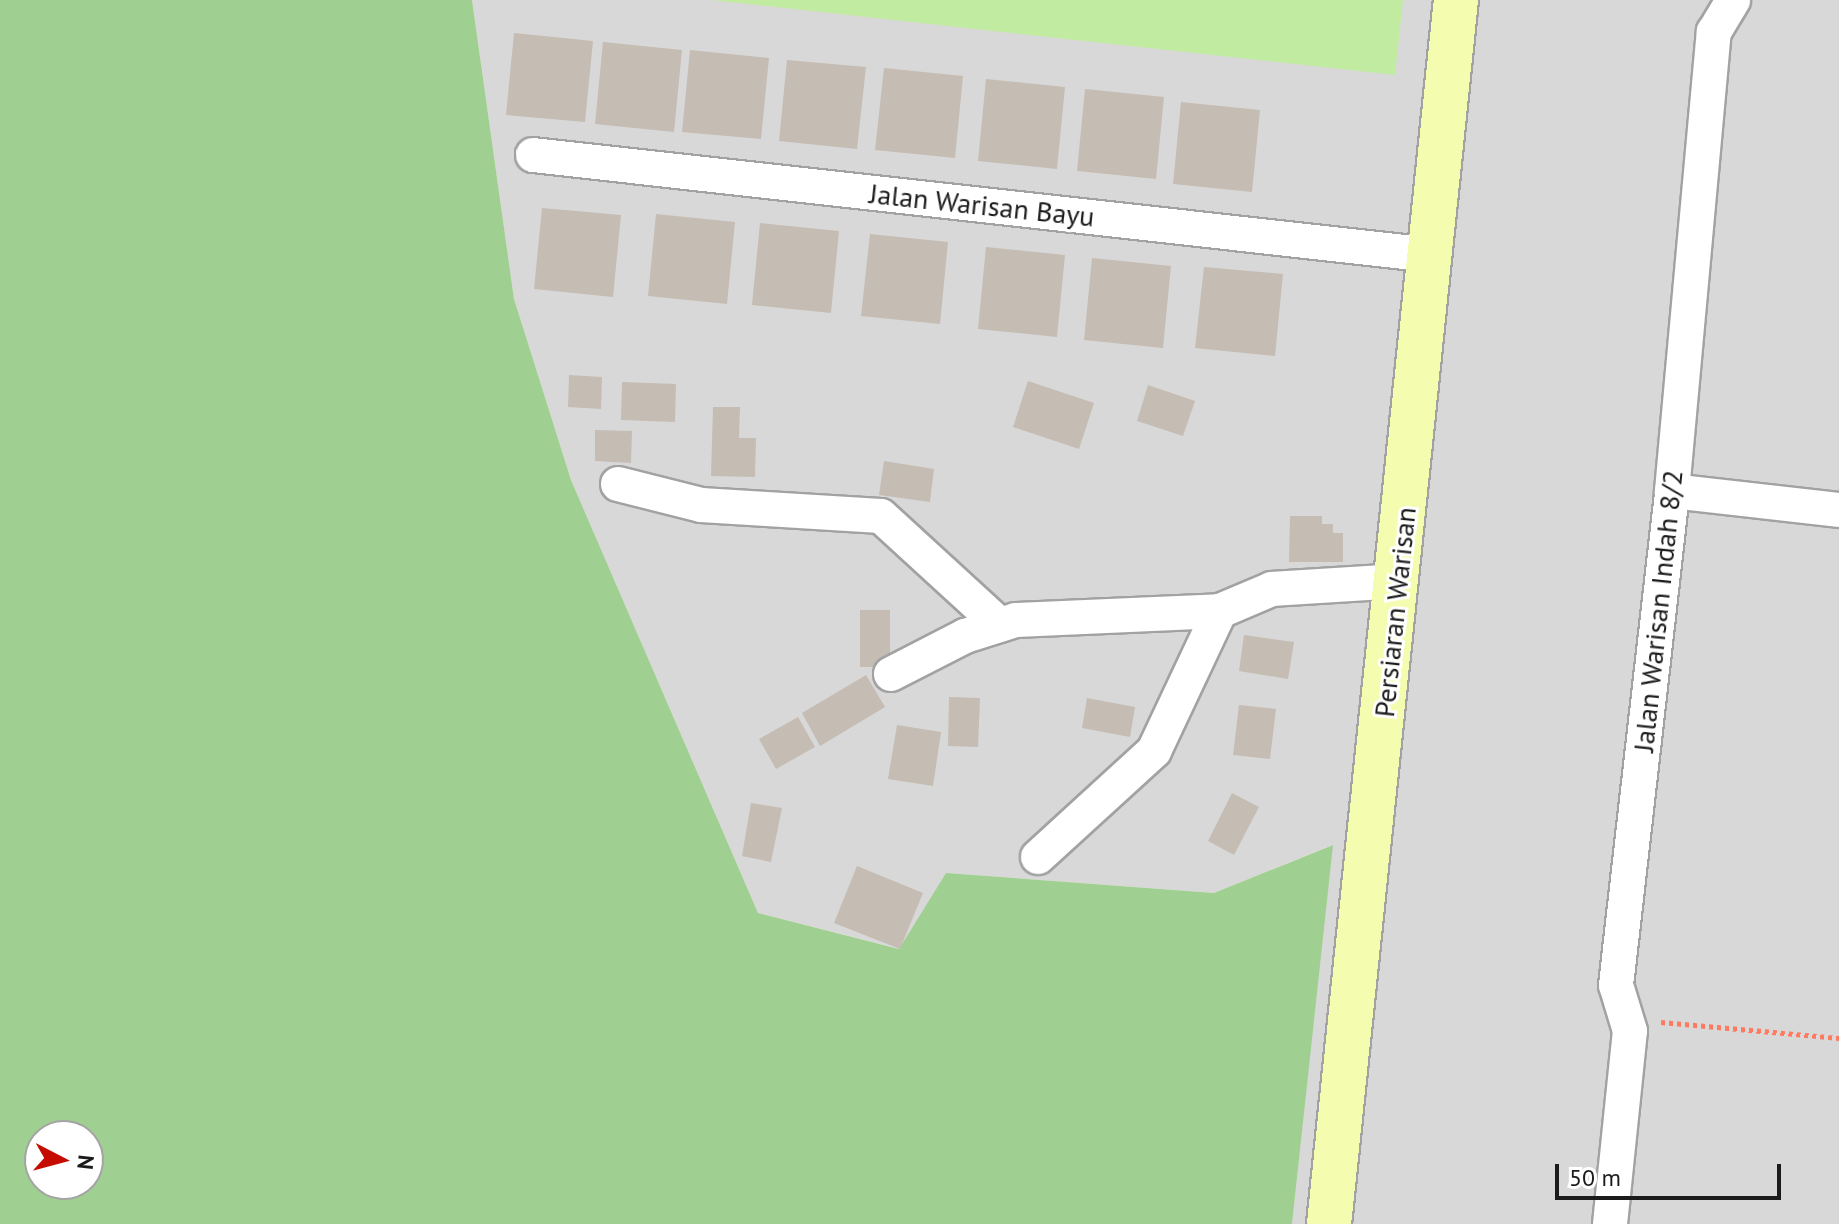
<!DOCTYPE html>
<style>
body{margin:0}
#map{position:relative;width:1839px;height:1224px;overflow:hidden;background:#edeae0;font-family:"PT Sans",sans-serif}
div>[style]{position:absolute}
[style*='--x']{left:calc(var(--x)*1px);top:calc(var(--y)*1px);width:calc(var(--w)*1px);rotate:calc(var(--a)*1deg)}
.residential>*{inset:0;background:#d9d8d8}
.grass>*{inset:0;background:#c2eba2}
.forest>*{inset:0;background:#a0cf92}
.building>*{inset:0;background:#c5bcb3}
.path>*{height:5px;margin-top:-2.5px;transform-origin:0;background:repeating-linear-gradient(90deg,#ff7a5f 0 4px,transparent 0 8px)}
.roads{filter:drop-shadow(2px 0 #a2a2a2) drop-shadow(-2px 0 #a2a2a2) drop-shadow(0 2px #a2a2a2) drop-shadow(0 -2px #a2a2a2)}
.street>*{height:34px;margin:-17px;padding:0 17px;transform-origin:17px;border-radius:17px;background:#fff}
.secondary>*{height:44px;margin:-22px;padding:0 22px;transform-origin:22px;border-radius:22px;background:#f4fcaf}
span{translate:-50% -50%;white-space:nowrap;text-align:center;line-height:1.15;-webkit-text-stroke:6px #fff;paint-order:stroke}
.street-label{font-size:28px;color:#1b1b1b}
.north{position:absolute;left:24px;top:1120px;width:80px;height:80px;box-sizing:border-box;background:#fff;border:2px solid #a4a4a4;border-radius:50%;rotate:96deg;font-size:22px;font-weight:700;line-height:32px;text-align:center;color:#1b1b1b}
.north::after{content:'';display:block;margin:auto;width:28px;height:36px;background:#c60c00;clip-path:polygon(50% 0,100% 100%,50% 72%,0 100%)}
.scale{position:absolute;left:1555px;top:1164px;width:226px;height:36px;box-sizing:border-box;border:4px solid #1b1b1b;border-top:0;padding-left:10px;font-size:24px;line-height:28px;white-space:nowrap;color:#1b1b1b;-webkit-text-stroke:6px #fff;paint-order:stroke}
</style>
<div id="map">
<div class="residential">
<i style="clip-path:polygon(472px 0,1839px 0,1839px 1224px,1292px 1224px,1332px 845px,1214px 893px,946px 873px,900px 949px,758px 913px,571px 480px,514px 299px)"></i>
</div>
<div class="grass">
<i style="clip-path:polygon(711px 0,1403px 0,1395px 75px)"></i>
</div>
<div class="forest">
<i style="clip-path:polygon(evenodd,0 0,472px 0,514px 299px,571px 480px,758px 913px,899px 949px,946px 873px,1214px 893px,1333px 845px,1292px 1224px,0 1224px,0 0,40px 1136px,88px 1136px,88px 1184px,40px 1184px,40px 1136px)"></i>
</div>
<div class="building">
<i style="clip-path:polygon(514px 33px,593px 41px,585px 122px,506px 115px)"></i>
<i style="clip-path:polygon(603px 42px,682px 50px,674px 132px,595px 124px)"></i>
<i style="clip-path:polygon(690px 50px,769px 58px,761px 139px,682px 132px)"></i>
<i style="clip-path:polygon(787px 60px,866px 67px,857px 149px,779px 141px)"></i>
<i style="clip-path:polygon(884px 68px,963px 76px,955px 158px,875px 150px)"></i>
<i style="clip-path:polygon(986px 79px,1065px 87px,1057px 169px,978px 161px)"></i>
<i style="clip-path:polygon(1085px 89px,1164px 97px,1156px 179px,1077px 171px)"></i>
<i style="clip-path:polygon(1181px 102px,1260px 110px,1252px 192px,1173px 184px)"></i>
<i style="clip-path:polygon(542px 208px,621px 215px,613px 297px,534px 289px)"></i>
<i style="clip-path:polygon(656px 214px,735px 222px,727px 304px,648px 296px)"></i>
<i style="clip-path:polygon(760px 223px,839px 231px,831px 313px,752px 305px)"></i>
<i style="clip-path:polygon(870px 234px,948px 242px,940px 324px,861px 316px)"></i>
<i style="clip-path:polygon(986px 247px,1065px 255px,1057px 337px,978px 329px)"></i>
<i style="clip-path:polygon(1092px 258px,1171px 266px,1163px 348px,1084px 340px)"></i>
<i style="clip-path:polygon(1204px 267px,1283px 274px,1275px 356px,1195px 348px)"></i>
<i style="clip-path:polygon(569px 375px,602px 377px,601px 409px,568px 407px)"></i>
<i style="clip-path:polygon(1028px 381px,1094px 403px,1079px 449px,1013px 427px)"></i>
<i style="clip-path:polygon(622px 382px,676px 384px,675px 422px,621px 420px)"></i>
<i style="clip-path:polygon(1148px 385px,1195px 401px,1183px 436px,1137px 421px)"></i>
<i style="clip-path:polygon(713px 407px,740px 407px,739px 438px,756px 438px,755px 477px,711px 476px)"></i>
<i style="clip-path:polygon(595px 430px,632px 431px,631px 463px,595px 461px)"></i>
<i style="clip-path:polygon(884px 461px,934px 469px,930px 502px,879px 495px)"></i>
<i style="clip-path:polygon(1290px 516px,1322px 516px,1322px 524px,1333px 524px,1333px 533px,1343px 533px,1343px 562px,1289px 562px)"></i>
<i style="clip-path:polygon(860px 610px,890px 610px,890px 667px,860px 667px)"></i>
<i style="clip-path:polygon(1244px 635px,1294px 642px,1288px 679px,1239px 671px)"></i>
<i style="clip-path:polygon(866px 675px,885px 707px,820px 746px,802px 713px)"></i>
<i style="clip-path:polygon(949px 697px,980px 698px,978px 747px,948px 746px)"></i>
<i style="clip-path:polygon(1087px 698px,1135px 707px,1130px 737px,1082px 728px)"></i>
<i style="clip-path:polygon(1239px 705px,1276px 709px,1270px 759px,1233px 755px)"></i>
<i style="clip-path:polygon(798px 717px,815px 747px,776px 769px,759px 739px)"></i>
<i style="clip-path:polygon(897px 725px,941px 732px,933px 786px,888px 779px)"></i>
<i style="clip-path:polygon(1232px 793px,1259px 807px,1234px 855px,1208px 841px)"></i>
<i style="clip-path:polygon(751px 803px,782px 808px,771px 862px,742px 856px)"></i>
<i style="clip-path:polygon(857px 866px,923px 893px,900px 949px,834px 923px)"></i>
</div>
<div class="path">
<i style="--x:1661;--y:1022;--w:179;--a:5.1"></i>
</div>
<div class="roads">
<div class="street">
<i style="--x:533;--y:155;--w:904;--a:6.35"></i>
<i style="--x:618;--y:484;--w:86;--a:14.2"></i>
<i style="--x:701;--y:505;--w:180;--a:3.5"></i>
<i style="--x:881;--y:516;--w:161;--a:42.5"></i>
<i style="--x:1672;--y:491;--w:168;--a:6.5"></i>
<i style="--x:891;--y:674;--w:83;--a:-27.2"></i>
<i style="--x:965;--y:636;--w:53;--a:-17.4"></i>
<i style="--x:1016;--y:620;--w:204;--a:-2.5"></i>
<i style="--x:1038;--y:857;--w:157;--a:-42.4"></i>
<i style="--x:1154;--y:751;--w:155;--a:-64.8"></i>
<i style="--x:1220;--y:611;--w:56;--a:-22.9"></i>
<i style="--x:1272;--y:589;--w:127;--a:-3.6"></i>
<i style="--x:1610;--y:1224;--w:194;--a:-84.1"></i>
<i style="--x:1630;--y:1031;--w:48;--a:-106.9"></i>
<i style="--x:1616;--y:985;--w:497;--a:-83.5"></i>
<i style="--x:1672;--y:491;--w:461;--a:-84.8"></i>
<i style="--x:1714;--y:32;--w:37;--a:-59"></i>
</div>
<div class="secondary">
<i style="--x:1329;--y:1224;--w:1231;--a:-84.08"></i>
</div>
</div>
<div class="street-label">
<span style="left:982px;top:205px;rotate:6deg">Jalan Warisan Bayu</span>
<span style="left:1658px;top:611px;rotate:-84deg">Jalan Warisan Indah 8/2</span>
<span style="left:1395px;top:612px;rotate:-84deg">Persiaran Warisan</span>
</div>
<div class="north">N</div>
<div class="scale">50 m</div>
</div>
